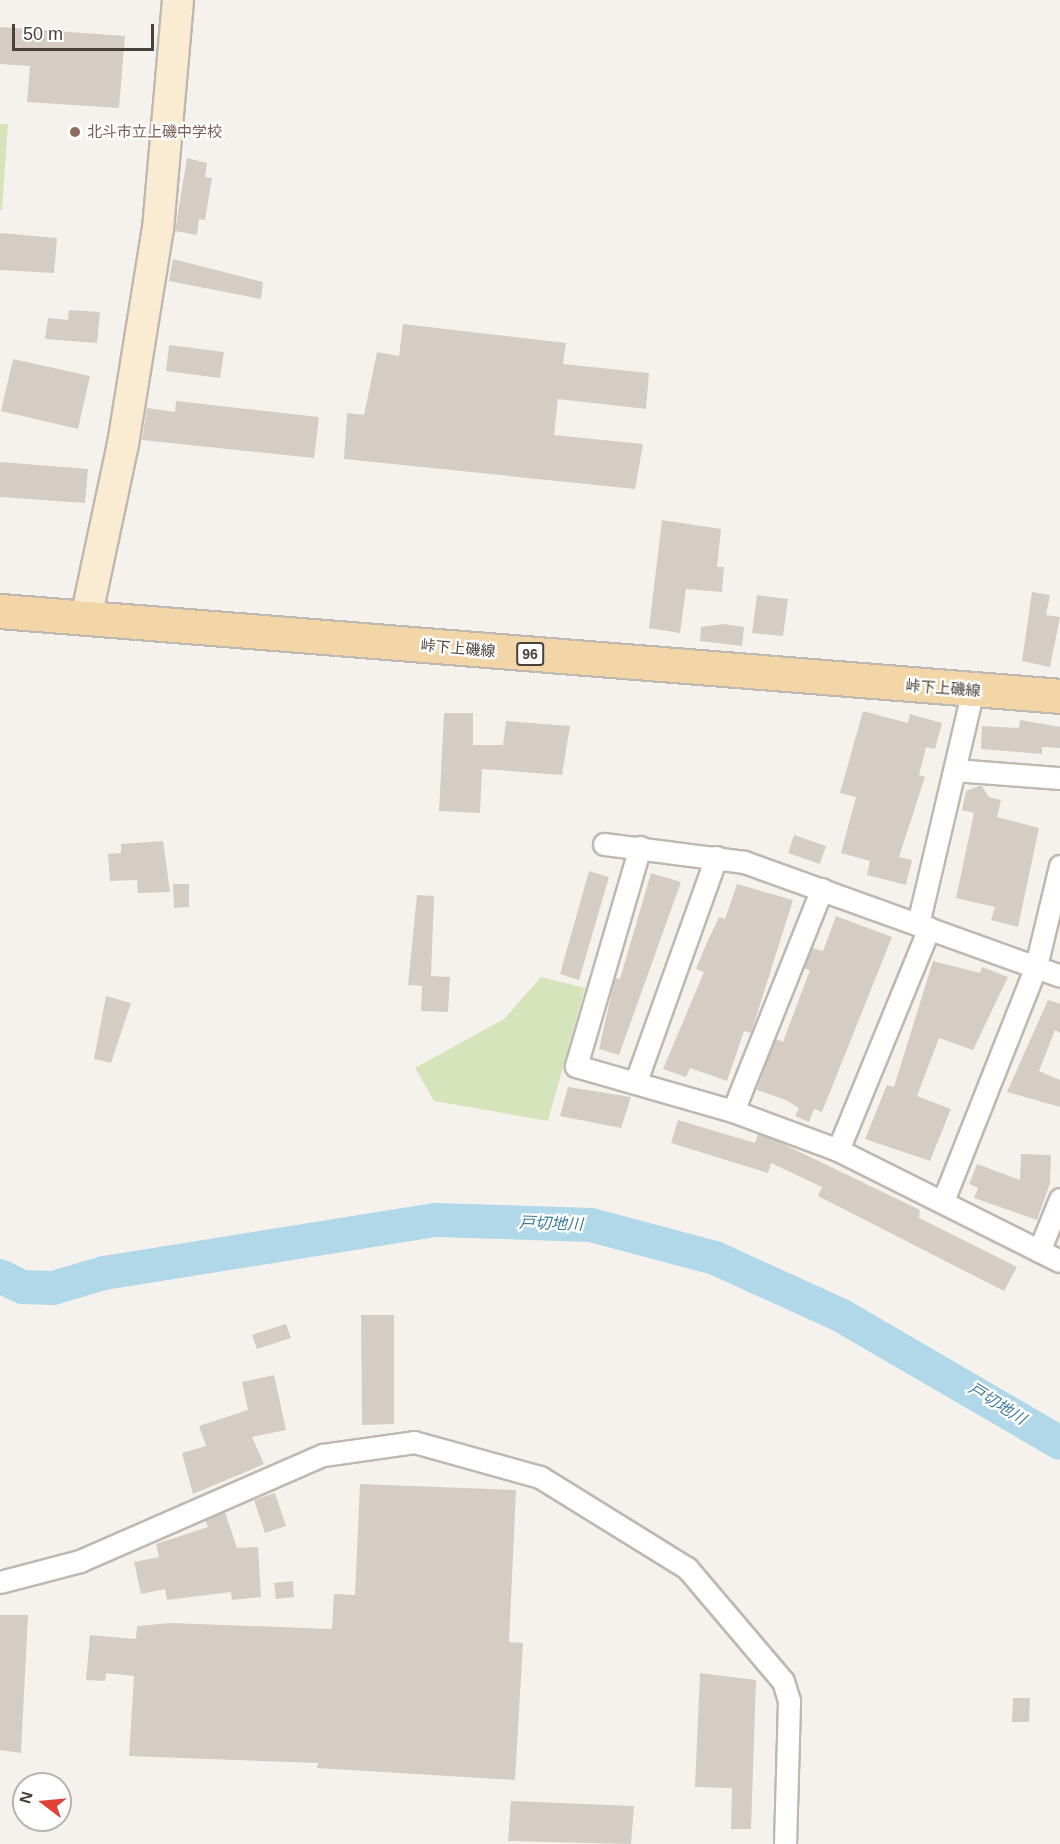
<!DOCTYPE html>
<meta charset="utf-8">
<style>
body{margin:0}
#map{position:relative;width:1060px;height:1844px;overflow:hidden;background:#f5f2ed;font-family:Helvetica,"Noto Sans JP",sans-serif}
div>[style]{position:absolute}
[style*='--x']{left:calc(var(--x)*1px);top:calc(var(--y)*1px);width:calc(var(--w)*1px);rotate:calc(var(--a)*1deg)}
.green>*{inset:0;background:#d5e4bb}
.river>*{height:34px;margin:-17px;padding:0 17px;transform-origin:17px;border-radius:17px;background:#b1d8e9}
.building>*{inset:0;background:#d5cdc4}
.roads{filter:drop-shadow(2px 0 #bfb8b0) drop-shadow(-2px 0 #bfb8b0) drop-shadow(0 2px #bfb8b0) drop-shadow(0 -2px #bfb8b0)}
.street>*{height:21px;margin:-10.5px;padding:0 10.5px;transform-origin:10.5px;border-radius:10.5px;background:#fff}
.secondary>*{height:30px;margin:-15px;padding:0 15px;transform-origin:15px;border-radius:15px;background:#f9ecd3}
.primary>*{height:33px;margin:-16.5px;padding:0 16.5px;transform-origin:16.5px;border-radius:16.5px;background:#f3d6a8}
.dots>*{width:16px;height:16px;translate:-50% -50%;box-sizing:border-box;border:3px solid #fff;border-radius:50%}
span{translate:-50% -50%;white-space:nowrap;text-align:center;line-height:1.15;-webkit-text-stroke:4.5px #fff;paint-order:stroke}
.shield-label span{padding:2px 4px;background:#fff;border:2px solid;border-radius:4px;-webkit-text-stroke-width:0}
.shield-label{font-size:14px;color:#49423b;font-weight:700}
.education-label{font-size:15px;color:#785e54}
.left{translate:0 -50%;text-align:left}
.street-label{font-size:15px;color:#49423b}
.water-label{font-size:16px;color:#3b7b9a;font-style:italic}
.north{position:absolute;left:12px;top:1772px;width:60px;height:60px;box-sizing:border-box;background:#fff;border:2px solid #b6b3b1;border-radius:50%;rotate:286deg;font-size:16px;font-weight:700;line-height:24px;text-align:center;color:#49423b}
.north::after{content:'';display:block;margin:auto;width:21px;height:27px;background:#e14137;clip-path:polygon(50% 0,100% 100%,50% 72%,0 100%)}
.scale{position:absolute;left:12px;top:24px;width:142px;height:27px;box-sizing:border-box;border:3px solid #49423b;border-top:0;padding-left:8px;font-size:18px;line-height:21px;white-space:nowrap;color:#49423b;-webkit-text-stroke:4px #fff;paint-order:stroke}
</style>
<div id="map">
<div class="green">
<i style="clip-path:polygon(0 124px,8px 124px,2px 210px,0 210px)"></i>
<i style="clip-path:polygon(541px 977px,585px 988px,548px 1121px,434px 1101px,415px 1068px,504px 1019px)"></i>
</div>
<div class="river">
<i style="--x:0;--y:1276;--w:25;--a:26"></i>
<i style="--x:23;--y:1287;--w:30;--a:2"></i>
<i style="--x:53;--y:1288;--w:53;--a:-16.4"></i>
<i style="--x:104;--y:1273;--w:335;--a:-9.1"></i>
<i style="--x:435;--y:1220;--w:156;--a:1.8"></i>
<i style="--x:591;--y:1225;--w:128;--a:14.9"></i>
<i style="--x:715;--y:1258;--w:140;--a:24.5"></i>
<i style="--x:842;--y:1316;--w:252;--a:30.2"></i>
</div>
<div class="building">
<i style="clip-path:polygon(0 27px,125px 36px,119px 108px,27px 102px,30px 66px,0 64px)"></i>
<i style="clip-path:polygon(187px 158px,207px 163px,205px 177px,212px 178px,205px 220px,199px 219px,197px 235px,175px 231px)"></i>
<i style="clip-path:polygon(0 233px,57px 238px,54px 273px,0 270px)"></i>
<i style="clip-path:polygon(173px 259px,263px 282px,261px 299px,169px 281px)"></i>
<i style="clip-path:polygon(69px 310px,100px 312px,97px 343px,45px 339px,48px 318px,68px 320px)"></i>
<i style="clip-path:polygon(403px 324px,566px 343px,563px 364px,649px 373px,646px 409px,558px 399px,554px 435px,643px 444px,635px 489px,344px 459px,347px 413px,364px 415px,377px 352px,399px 356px)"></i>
<i style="clip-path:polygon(169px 345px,224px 352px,220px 378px,166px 371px)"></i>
<i style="clip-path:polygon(13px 359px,90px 376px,78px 429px,1px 411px)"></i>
<i style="clip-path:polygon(176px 401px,319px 417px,314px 458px,142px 440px,147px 408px,175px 412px)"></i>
<i style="clip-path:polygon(0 462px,88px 469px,85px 503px,0 497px)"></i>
<i style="clip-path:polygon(662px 520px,721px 529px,717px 567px,724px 567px,722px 592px,686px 589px,680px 633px,649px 628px)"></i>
<i style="clip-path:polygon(1032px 592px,1050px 595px,1046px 615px,1060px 617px,1050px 667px,1022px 661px)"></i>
<i style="clip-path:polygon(757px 595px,788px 599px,783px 636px,752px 633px)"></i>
<i style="clip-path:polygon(723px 624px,744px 627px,742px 646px,700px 641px,701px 627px)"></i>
<i style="clip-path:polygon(863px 711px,908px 723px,910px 714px,942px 723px,935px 749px,926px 747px,919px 775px,925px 777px,899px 857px,912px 860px,906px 885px,867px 875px,870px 861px,841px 853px,856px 797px,840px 793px)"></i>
<i style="clip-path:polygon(444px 713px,473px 713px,473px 745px,503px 745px,506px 721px,570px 726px,562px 775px,482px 769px,480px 813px,439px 811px)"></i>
<i style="clip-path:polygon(1020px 720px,1060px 727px,1060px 748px,1042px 747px,1042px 754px,981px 749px,982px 726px,1019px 728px)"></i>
<i style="clip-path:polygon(981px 785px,989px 797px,1001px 800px,997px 817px,1039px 828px,1018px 927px,991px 920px,995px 907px,956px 898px,974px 813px,962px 810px,966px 791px)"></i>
<i style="clip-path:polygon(794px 835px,826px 846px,820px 864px,788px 853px)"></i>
<i style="clip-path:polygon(163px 841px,170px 892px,138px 893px,137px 880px,110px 881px,108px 854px,121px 853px,121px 844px)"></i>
<i style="clip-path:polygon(589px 871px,609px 877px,579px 980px,560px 974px)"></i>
<i style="clip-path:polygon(651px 873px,681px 882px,619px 1055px,599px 1049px,615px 978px,620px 979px)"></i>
<i style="clip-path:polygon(173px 884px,189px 884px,189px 907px,174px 908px)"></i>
<i style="clip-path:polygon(737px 884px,793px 900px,751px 1033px,744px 1031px,727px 1081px,690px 1068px,686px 1077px,663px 1069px,704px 972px,696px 969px,705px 947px,719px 917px,725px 919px)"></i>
<i style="clip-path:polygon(417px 895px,434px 896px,431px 976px,450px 977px,448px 1012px,421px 1011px,422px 986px,408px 985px)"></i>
<i style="clip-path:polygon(836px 916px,892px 937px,822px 1112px,814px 1109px,809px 1122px,795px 1116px,799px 1108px,786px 1100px,757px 1090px,775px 1039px,783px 1042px,810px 970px,804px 968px,812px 948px,823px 951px)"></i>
<i style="clip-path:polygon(933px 961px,980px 973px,982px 967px,1008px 977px,973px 1050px,939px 1038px,917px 1096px,951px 1109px,930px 1161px,865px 1139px,887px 1085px,894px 1087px)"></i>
<i style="clip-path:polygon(106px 996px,131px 1003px,111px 1063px,94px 1059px)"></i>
<i style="clip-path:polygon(1048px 1000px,1060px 1004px,1060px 1033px,1055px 1030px,1039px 1071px,1060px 1080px,1060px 1107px,1007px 1092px)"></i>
<i style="clip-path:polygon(568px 1087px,631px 1097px,621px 1128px,560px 1116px)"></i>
<i style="clip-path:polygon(678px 1120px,755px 1143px,758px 1134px,777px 1141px,920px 1210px,919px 1218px,1017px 1267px,1004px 1291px,818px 1196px,822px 1187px,771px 1163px,768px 1173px,671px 1143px)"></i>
<i style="clip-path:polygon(1021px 1154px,1051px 1155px,1050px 1183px,1037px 1220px,974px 1198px,978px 1188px,969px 1184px,977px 1164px,1020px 1180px)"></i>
<i style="clip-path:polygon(361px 1315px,394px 1315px,394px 1424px,362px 1425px)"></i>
<i style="clip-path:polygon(286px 1324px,291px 1338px,257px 1349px,252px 1335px)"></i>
<i style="clip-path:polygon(274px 1375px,286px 1430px,252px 1437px,264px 1464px,193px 1494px,182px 1453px,206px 1446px,199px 1426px,248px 1410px,242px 1382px)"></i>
<i style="clip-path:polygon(360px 1484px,516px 1490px,509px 1642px,523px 1643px,515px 1780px,317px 1768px,318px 1763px,129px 1756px,134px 1676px,106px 1673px,105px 1681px,86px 1680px,90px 1635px,136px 1639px,137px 1626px,171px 1623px,332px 1629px,334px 1594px,355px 1595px)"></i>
<i style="clip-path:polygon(275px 1493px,286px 1526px,265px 1533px,254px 1500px)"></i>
<i style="clip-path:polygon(225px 1512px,237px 1548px,258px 1547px,261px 1597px,232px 1600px,231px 1592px,167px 1600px,165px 1589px,141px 1594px,134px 1562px,159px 1557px,156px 1544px,208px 1527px,205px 1520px)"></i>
<i style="clip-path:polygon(293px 1581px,294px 1597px,276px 1599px,274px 1583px)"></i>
<i style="clip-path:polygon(0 1615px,28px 1615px,21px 1753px,0 1750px)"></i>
<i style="clip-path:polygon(700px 1673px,756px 1680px,751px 1829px,731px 1829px,732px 1788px,695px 1787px)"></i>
<i style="clip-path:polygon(1013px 1698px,1030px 1698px,1029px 1722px,1012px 1722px)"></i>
<i style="clip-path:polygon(511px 1801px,634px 1806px,631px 1844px,508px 1841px)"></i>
</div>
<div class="roads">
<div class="street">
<i style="--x:955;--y:770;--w:105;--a:4.4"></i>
<i style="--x:604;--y:844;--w:141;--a:7.3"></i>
<i style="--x:744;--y:862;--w:336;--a:19.8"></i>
<i style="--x:640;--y:847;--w:228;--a:106.3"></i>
<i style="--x:576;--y:1066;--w:163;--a:16"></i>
<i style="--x:733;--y:1111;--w:112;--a:20.4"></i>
<i style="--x:838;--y:1150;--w:248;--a:26.6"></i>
<i style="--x:918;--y:924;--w:240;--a:-76.8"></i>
<i style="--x:636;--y:1081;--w:238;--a:-70.3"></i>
<i style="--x:733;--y:1111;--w:239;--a:-68.2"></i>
<i style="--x:838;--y:1150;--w:240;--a:-67.7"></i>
<i style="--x:943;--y:1201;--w:253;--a:-68.4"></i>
<i style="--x:1036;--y:966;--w:103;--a:-76.5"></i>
<i style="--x:1039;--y:1251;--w:56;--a:-68"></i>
<i style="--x:0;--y:1582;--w:83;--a:-14.7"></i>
<i style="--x:80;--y:1561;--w:265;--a:-23.6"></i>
<i style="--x:323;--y:1455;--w:92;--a:-8.1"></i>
<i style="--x:414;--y:1442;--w:131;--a:15.5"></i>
<i style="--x:540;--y:1477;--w:173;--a:31.8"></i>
<i style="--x:687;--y:1568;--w:148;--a:49.7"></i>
<i style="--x:783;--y:1681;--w:21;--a:73"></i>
<i style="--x:789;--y:1701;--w:143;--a:91.6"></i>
</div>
<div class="secondary">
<i style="--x:86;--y:618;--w:178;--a:-78"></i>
<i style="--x:123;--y:444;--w:218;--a:-80.8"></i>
<i style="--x:158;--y:229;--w:230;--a:-85"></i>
</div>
<div class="primary">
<i style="--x:0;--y:611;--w:1063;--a:4.58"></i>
</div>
</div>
<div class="dots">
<i style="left:75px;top:132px;background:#8d6e63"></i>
</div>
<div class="shield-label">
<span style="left:530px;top:654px">96</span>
</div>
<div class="education-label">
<span class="left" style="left:87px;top:132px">北斗市立上磯中学校</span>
</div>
<div class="street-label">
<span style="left:458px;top:648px;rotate:5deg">峠下上磯線</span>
<span style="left:943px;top:688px;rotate:4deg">峠下上磯線</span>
</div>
<div class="water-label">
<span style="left:551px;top:1224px;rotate:2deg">戸切地川</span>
<span style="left:997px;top:1404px;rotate:32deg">戸切地川</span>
</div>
<div class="north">N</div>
<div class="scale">50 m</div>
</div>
